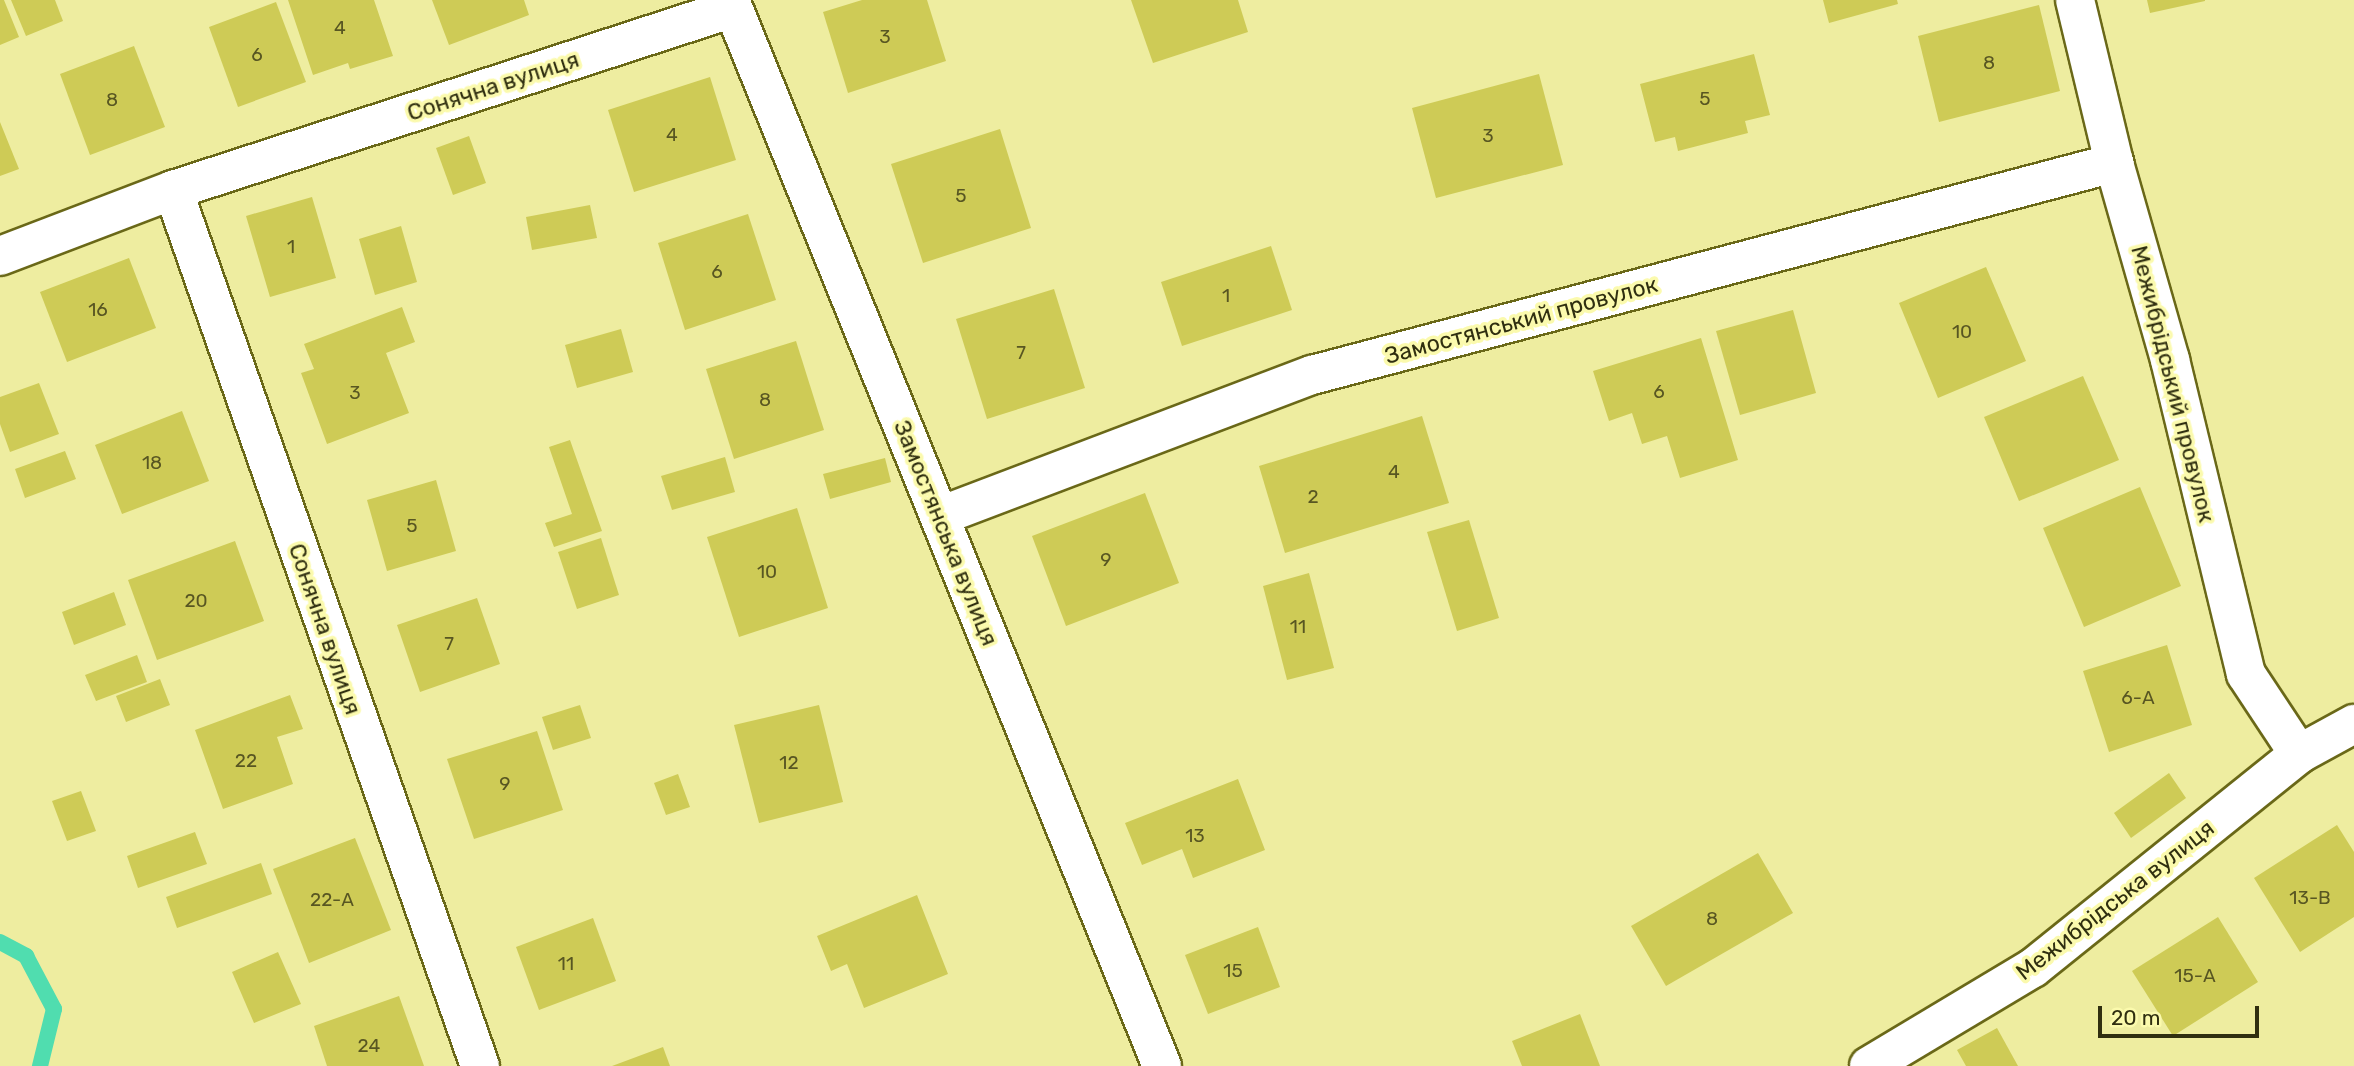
<!DOCTYPE html>
<meta charset="utf-8">
<style>
body{margin:0}
#map{position:relative;width:2354px;height:1066px;overflow:hidden;background:#eeeda0;font-family:Rubik,sans-serif}
div>[style]{position:absolute}
[style*='--x']{left:calc(var(--x)*1px);top:calc(var(--y)*1px);width:calc(var(--w)*1px);rotate:calc(var(--a)*1deg)}
.stream>*{height:16px;margin:-8px;padding:0 8px;transform-origin:8px;border-radius:8px;background:#50ddaf}
.building>*{inset:0;background:#cecb56}
.roads{filter:drop-shadow(2px 0 #6a6818) drop-shadow(-2px 0 #6a6818) drop-shadow(0 2px #6a6818) drop-shadow(0 -2px #6a6818)}
.street>*{height:38px;margin:-19px;padding:0 19px;transform-origin:19px;border-radius:19px;background:#fff}
span{translate:-50% -50%;white-space:nowrap;text-align:center;line-height:1.15;-webkit-text-stroke:7px #fbfaad;paint-order:stroke}
.number-label{font-size:19px;color:#585622}
.number-label span{-webkit-text-stroke-width:0}
.street-label{font-size:23px;color:#302f10}
.scale{position:absolute;left:2098px;top:1006px;width:161px;height:32px;box-sizing:border-box;border:4px solid #302f10;border-top:0;padding-left:9px;font-size:21px;line-height:24px;white-space:nowrap;color:#302f10;-webkit-text-stroke:5px #fbfaad;paint-order:stroke}
</style>
<div id="map">
<div class="stream">
<i style="--x:0;--y:942;--w:30;--a:28"></i>
<i style="--x:26;--y:956;--w:60;--a:62.2"></i>
<i style="--x:54;--y:1009;--w:59;--a:103.8"></i>
</div>
<div class="building">
<i style="clip-path:polygon(0 0,4px 0,19px 37px,0 45px)"></i>
<i style="clip-path:polygon(11px 0,55px 0,63px 21px,26px 36px)"></i>
<i style="clip-path:polygon(288px 0,374px 0,393px 56px,350px 69px,348px 63px,313px 75px)"></i>
<i style="clip-path:polygon(432px 0,524px 0,529px 15px,449px 45px)"></i>
<i style="clip-path:polygon(862px 0,927px 0,946px 61px,848px 93px,823px 12px)"></i>
<i style="clip-path:polygon(1131px 0,1238px 0,1248px 32px,1153px 63px)"></i>
<i style="clip-path:polygon(1823px 0,1897px 0,1898px 4px,1829px 23px)"></i>
<i style="clip-path:polygon(2147px 0,2205px 0,2205px 1px,2150px 13px)"></i>
<i style="clip-path:polygon(276px 2px,306px 82px,238px 107px,209px 27px)"></i>
<i style="clip-path:polygon(2039px 5px,2060px 91px,1939px 122px,1918px 36px)"></i>
<i style="clip-path:polygon(134px 46px,165px 127px,90px 155px,60px 74px)"></i>
<i style="clip-path:polygon(1754px 54px,1770px 115px,1745px 121px,1748px 133px,1678px 151px,1675px 137px,1655px 142px,1640px 84px)"></i>
<i style="clip-path:polygon(1539px 74px,1563px 165px,1436px 198px,1412px 108px)"></i>
<i style="clip-path:polygon(710px 77px,736px 160px,634px 192px,608px 110px)"></i>
<i style="clip-path:polygon(0 122px,19px 169px,0 176px)"></i>
<i style="clip-path:polygon(1000px 129px,1031px 228px,923px 263px,891px 164px)"></i>
<i style="clip-path:polygon(469px 136px,486px 183px,453px 195px,436px 148px)"></i>
<i style="clip-path:polygon(312px 197px,336px 278px,270px 297px,246px 216px)"></i>
<i style="clip-path:polygon(590px 205px,597px 238px,532px 250px,526px 217px)"></i>
<i style="clip-path:polygon(748px 214px,776px 300px,685px 330px,658px 243px)"></i>
<i style="clip-path:polygon(401px 226px,417px 282px,375px 295px,359px 239px)"></i>
<i style="clip-path:polygon(1271px 246px,1292px 310px,1182px 346px,1161px 282px)"></i>
<i style="clip-path:polygon(129px 258px,156px 328px,67px 362px,40px 292px)"></i>
<i style="clip-path:polygon(1986px 267px,2026px 361px,1938px 398px,1899px 303px)"></i>
<i style="clip-path:polygon(1054px 289px,1085px 388px,987px 419px,956px 319px)"></i>
<i style="clip-path:polygon(402px 307px,415px 342px,386px 353px,409px 413px,327px 444px,301px 373px,314px 369px,304px 344px)"></i>
<i style="clip-path:polygon(1793px 310px,1816px 393px,1740px 415px,1716px 331px)"></i>
<i style="clip-path:polygon(621px 329px,633px 372px,577px 388px,565px 345px)"></i>
<i style="clip-path:polygon(1701px 338px,1738px 460px,1680px 478px,1667px 436px,1642px 444px,1632px 413px,1609px 421px,1593px 371px)"></i>
<i style="clip-path:polygon(796px 341px,824px 430px,734px 459px,706px 369px)"></i>
<i style="clip-path:polygon(2083px 376px,2119px 460px,2019px 501px,1984px 417px)"></i>
<i style="clip-path:polygon(39px 383px,59px 434px,10px 452px,0 424px,0 397px)"></i>
<i style="clip-path:polygon(182px 411px,209px 481px,122px 514px,95px 445px)"></i>
<i style="clip-path:polygon(1422px 416px,1449px 503px,1285px 553px,1259px 466px)"></i>
<i style="clip-path:polygon(570px 440px,602px 531px,554px 547px,545px 523px,572px 514px,549px 447px)"></i>
<i style="clip-path:polygon(65px 451px,76px 479px,25px 498px,15px 469px)"></i>
<i style="clip-path:polygon(725px 457px,735px 492px,672px 510px,661px 476px)"></i>
<i style="clip-path:polygon(885px 458px,891px 482px,830px 499px,823px 474px)"></i>
<i style="clip-path:polygon(436px 480px,456px 551px,387px 571px,367px 500px)"></i>
<i style="clip-path:polygon(2140px 487px,2181px 586px,2084px 627px,2043px 528px)"></i>
<i style="clip-path:polygon(1145px 493px,1179px 583px,1066px 626px,1032px 536px)"></i>
<i style="clip-path:polygon(797px 508px,828px 608px,739px 637px,707px 537px)"></i>
<i style="clip-path:polygon(1469px 520px,1499px 618px,1457px 631px,1427px 532px)"></i>
<i style="clip-path:polygon(601px 538px,619px 595px,577px 609px,558px 552px)"></i>
<i style="clip-path:polygon(235px 541px,264px 621px,157px 660px,128px 580px)"></i>
<i style="clip-path:polygon(1309px 573px,1334px 668px,1287px 680px,1263px 586px)"></i>
<i style="clip-path:polygon(114px 592px,126px 625px,74px 645px,62px 612px)"></i>
<i style="clip-path:polygon(477px 598px,500px 664px,420px 692px,397px 625px)"></i>
<i style="clip-path:polygon(2167px 645px,2192px 725px,2109px 752px,2083px 671px)"></i>
<i style="clip-path:polygon(137px 655px,147px 682px,96px 701px,85px 675px)"></i>
<i style="clip-path:polygon(160px 679px,170px 705px,126px 722px,116px 696px)"></i>
<i style="clip-path:polygon(290px 695px,303px 729px,277px 737px,293px 784px,223px 809px,195px 730px)"></i>
<i style="clip-path:polygon(580px 705px,591px 738px,553px 750px,542px 717px)"></i>
<i style="clip-path:polygon(819px 705px,843px 802px,759px 823px,734px 725px)"></i>
<i style="clip-path:polygon(537px 731px,563px 810px,474px 839px,447px 759px)"></i>
<i style="clip-path:polygon(2169px 773px,2186px 798px,2131px 838px,2114px 813px)"></i>
<i style="clip-path:polygon(678px 774px,690px 807px,666px 815px,654px 783px)"></i>
<i style="clip-path:polygon(1238px 779px,1265px 850px,1193px 878px,1182px 849px,1142px 865px,1125px 823px)"></i>
<i style="clip-path:polygon(81px 791px,96px 831px,67px 841px,52px 801px)"></i>
<i style="clip-path:polygon(2337px 825px,2354px 852px,2354px 917px,2300px 952px,2254px 878px)"></i>
<i style="clip-path:polygon(195px 832px,207px 864px,138px 888px,127px 856px)"></i>
<i style="clip-path:polygon(355px 838px,391px 930px,309px 963px,273px 869px)"></i>
<i style="clip-path:polygon(1758px 853px,1793px 913px,1666px 986px,1631px 926px)"></i>
<i style="clip-path:polygon(261px 863px,272px 894px,177px 928px,166px 897px)"></i>
<i style="clip-path:polygon(917px 895px,948px 974px,864px 1008px,847px 964px,831px 971px,817px 936px)"></i>
<i style="clip-path:polygon(2218px 917px,2258px 982px,2173px 1036px,2132px 971px)"></i>
<i style="clip-path:polygon(593px 918px,616px 981px,539px 1010px,516px 947px)"></i>
<i style="clip-path:polygon(1258px 927px,1280px 987px,1208px 1014px,1185px 955px)"></i>
<i style="clip-path:polygon(278px 952px,301px 1004px,254px 1023px,232px 972px)"></i>
<i style="clip-path:polygon(399px 996px,424px 1066px,327px 1066px,314px 1026px)"></i>
<i style="clip-path:polygon(1580px 1014px,1600px 1066px,1522px 1066px,1512px 1041px)"></i>
<i style="clip-path:polygon(1997px 1028px,2018px 1066px,1966px 1066px,1957px 1050px)"></i>
<i style="clip-path:polygon(663px 1047px,670px 1066px,612px 1066px)"></i>
</div>
<div class="roads">
<div class="street">
<i style="--x:730;--y:0;--w:1150;--a:67.94"></i>
<i style="--x:2075;--y:0;--w:168;--a:76.5"></i>
<i style="--x:2114;--y:163;--w:205;--a:74.1"></i>
<i style="--x:2170;--y:360;--w:323;--a:76.4"></i>
<i style="--x:2246;--y:674;--w:96;--a:56.5"></i>
<i style="--x:0;--y:256;--w:185;--a:-20.9"></i>
<i style="--x:940;--y:516;--w:398;--a:-20.8"></i>
<i style="--x:1312;--y:375;--w:830;--a:-14.81"></i>
<i style="--x:480;--y:1066;--w:928;--a:-109.31"></i>
<i style="--x:173;--y:190;--w:589;--a:-18"></i>
<i style="--x:1869;--y:1066;--w:191;--a:-30.9"></i>
<i style="--x:2033;--y:968;--w:341;--a:-38.8"></i>
<i style="--x:2299;--y:754;--w:63;--a:-28.6"></i>
</div>
</div>
<div class="number-label">
<span style="left:340px;top:28px">4</span>
<span style="left:885px;top:37px">3</span>
<span style="left:257px;top:55px">6</span>
<span style="left:1989px;top:63px">8</span>
<span style="left:1705px;top:99px">5</span>
<span style="left:112px;top:100px">8</span>
<span style="left:672px;top:135px">4</span>
<span style="left:1488px;top:136px">3</span>
<span style="left:961px;top:196px">5</span>
<span style="left:291px;top:247px">1</span>
<span style="left:717px;top:272px">6</span>
<span style="left:1226px;top:296px">1</span>
<span style="left:98px;top:310px">16</span>
<span style="left:1962px;top:332px">10</span>
<span style="left:1021px;top:353px">7</span>
<span style="left:1659px;top:392px">6</span>
<span style="left:355px;top:393px">3</span>
<span style="left:765px;top:400px">8</span>
<span style="left:152px;top:463px">18</span>
<span style="left:1394px;top:472px">4</span>
<span style="left:1313px;top:497px">2</span>
<span style="left:412px;top:526px">5</span>
<span style="left:1106px;top:560px">9</span>
<span style="left:767px;top:572px">10</span>
<span style="left:196px;top:601px">20</span>
<span style="left:1298px;top:627px">11</span>
<span style="left:449px;top:644px">7</span>
<span style="left:2138px;top:698px">6-А</span>
<span style="left:246px;top:761px">22</span>
<span style="left:789px;top:763px">12</span>
<span style="left:505px;top:784px">9</span>
<span style="left:1195px;top:836px">13</span>
<span style="left:2310px;top:898px">13-В</span>
<span style="left:332px;top:900px">22-А</span>
<span style="left:1712px;top:919px">8</span>
<span style="left:566px;top:964px">11</span>
<span style="left:1233px;top:971px">15</span>
<span style="left:2195px;top:976px">15-А</span>
<span style="left:369px;top:1046px">24</span>
</div>
<div class="street-label">
<span style="left:493px;top:86px;rotate:-18deg">Сонячна вулиця</span>
<span style="left:1521px;top:320px;rotate:-15deg">Замостянський провулок</span>
<span style="left:2173px;top:384px;rotate:76deg">Межибрідський провулок</span>
<span style="left:946px;top:533px;rotate:68deg">Замостянська вулиця</span>
<span style="left:325px;top:629px;rotate:71deg">Сонячна вулиця</span>
<span style="left:2115px;top:900px;rotate:-38deg">Межибрідська вулиця</span>
</div>
<div class="scale">20 m</div>
</div>
